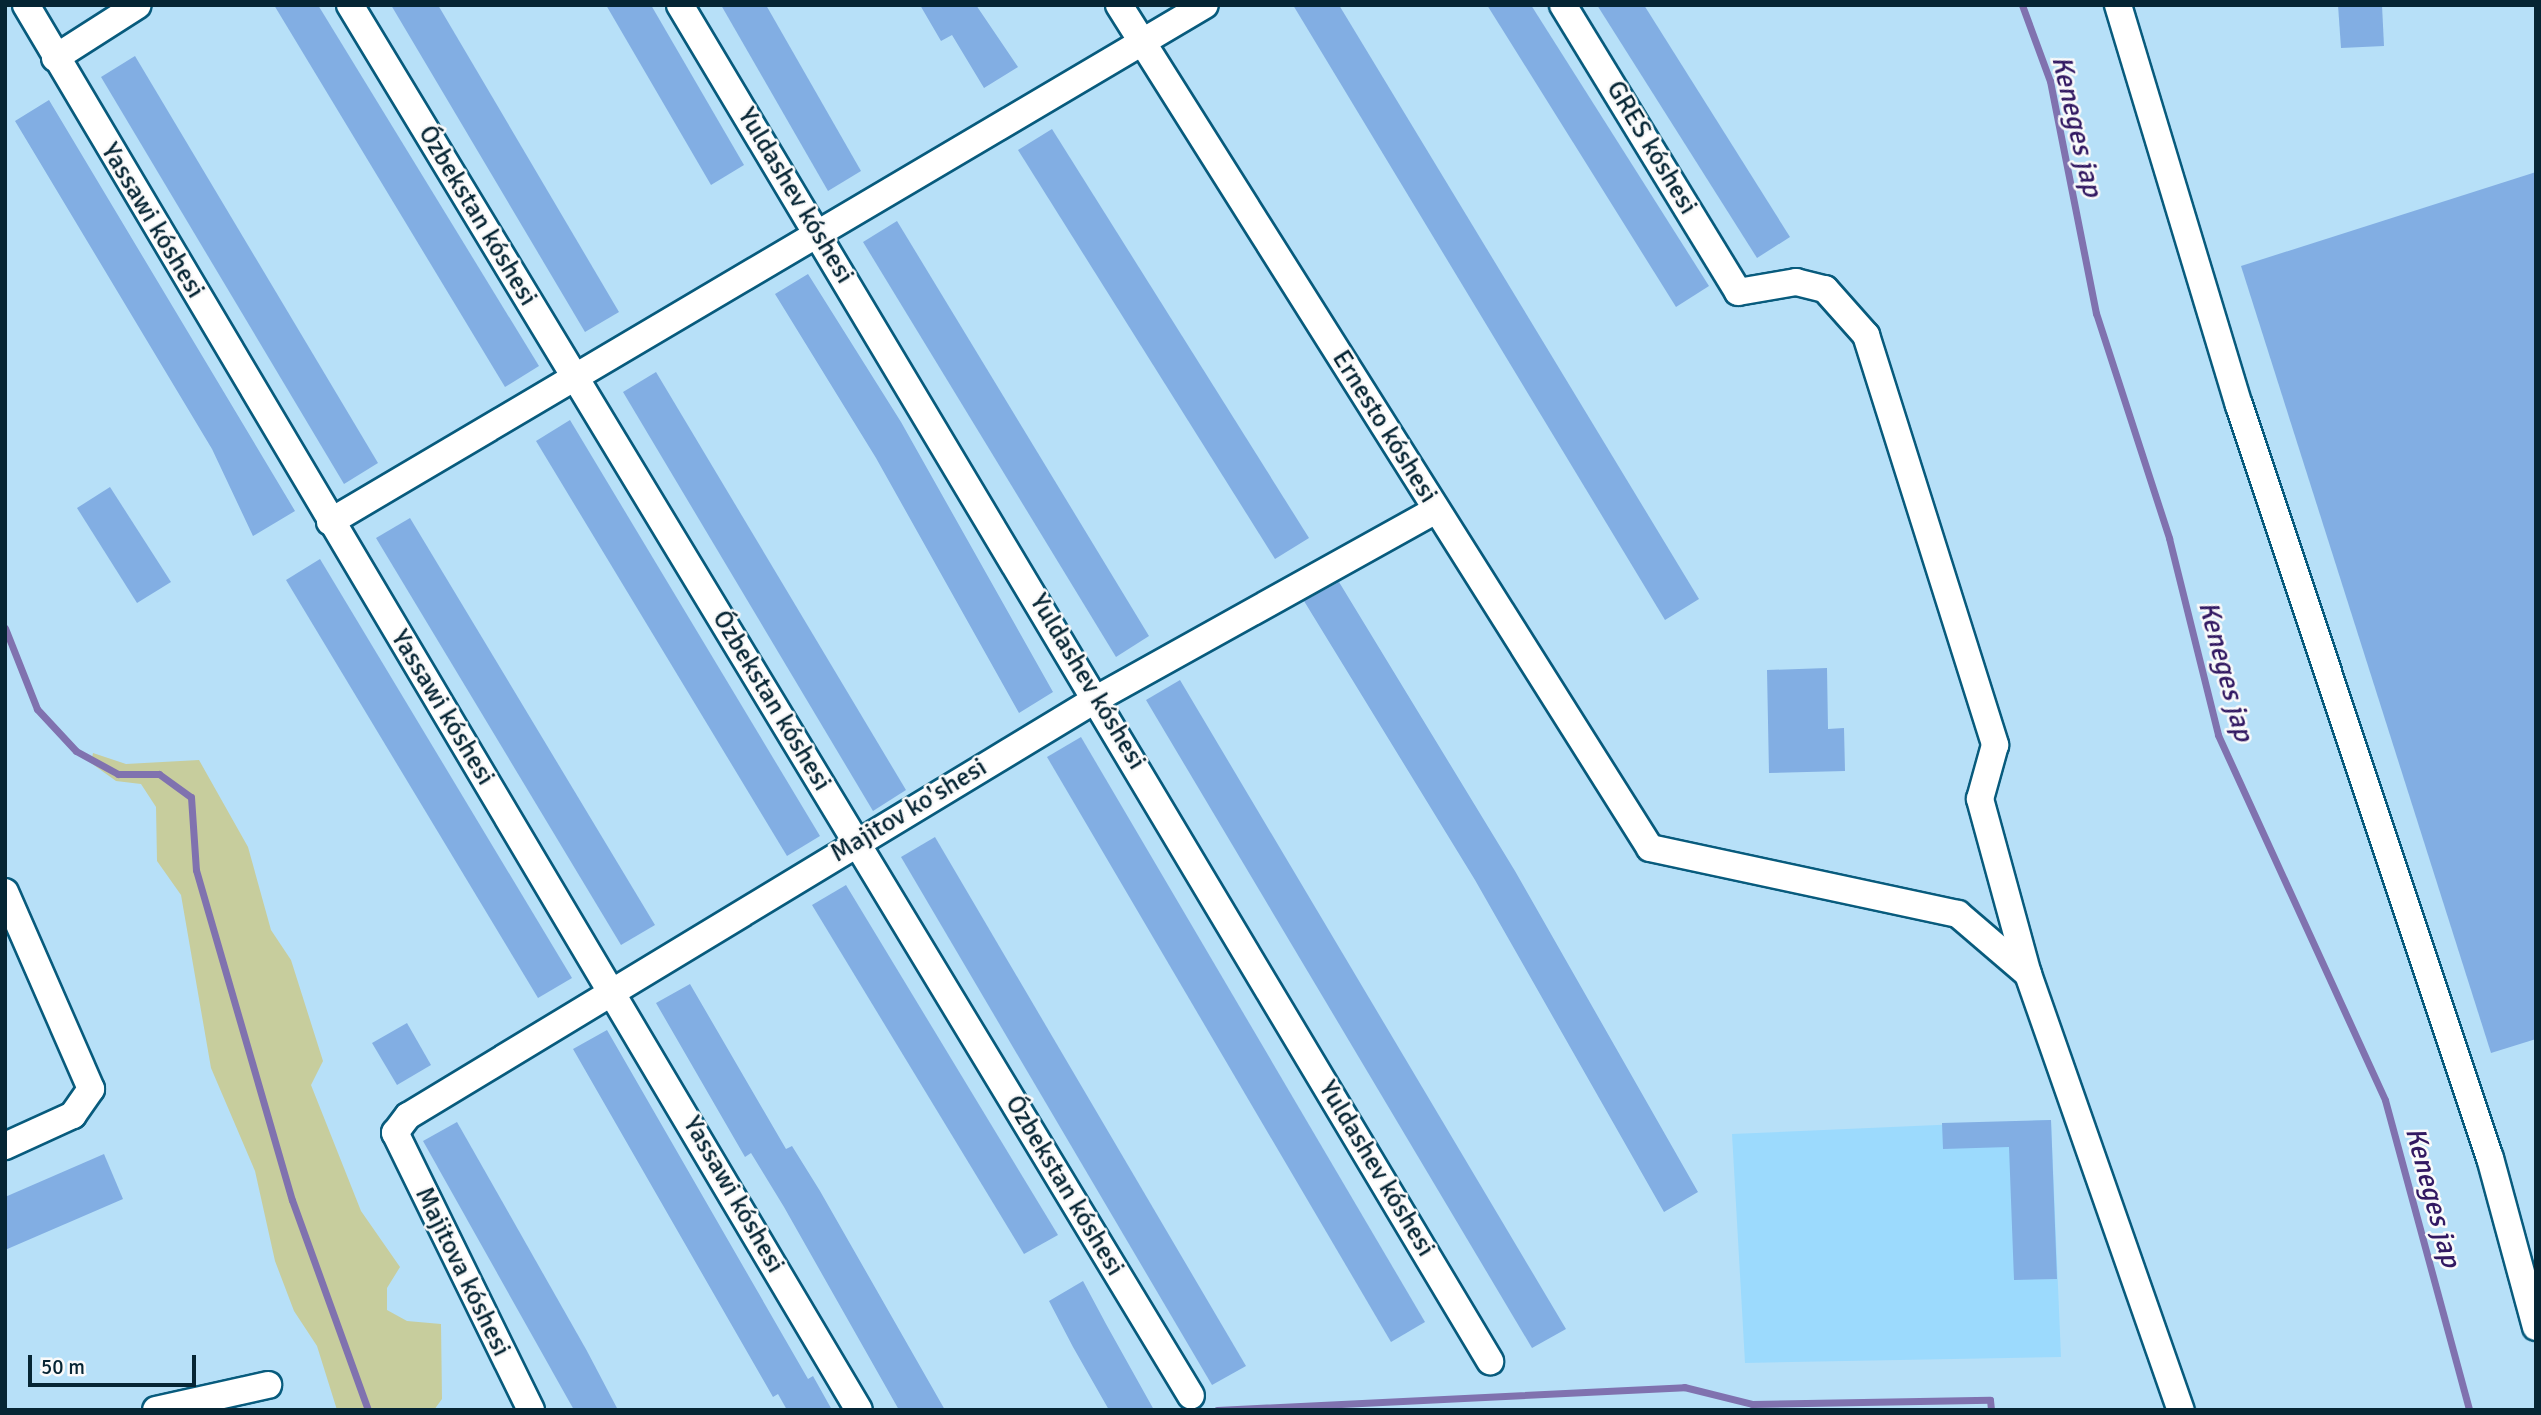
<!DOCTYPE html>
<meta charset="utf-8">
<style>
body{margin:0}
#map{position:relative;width:2541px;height:1415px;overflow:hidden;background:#b7e0f8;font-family:Signika,sans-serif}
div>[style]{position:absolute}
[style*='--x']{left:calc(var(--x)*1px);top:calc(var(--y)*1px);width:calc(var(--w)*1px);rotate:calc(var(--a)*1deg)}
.built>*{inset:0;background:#9cdafd}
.green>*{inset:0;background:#c7cd9d}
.stream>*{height:7px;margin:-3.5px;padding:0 3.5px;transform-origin:3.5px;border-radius:3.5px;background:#8072af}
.building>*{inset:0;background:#82aee3}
.roads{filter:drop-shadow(2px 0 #085b7d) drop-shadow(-2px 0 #085b7d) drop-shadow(0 2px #085b7d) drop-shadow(0 -2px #085b7d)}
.minor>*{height:26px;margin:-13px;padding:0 13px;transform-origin:13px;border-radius:13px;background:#fff}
span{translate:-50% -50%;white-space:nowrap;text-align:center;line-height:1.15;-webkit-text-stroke:5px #fafafa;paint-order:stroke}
.street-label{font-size:26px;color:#062534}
.water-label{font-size:28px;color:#321962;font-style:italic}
.frame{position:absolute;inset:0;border:7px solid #062534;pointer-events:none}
.scale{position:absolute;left:28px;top:1355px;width:168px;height:32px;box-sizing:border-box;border:4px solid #062534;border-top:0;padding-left:9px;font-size:21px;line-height:24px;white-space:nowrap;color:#062534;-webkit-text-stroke:5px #fafafa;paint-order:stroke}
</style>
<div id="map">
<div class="built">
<i style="clip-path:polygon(2051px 1120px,2061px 1357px,1745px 1363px,1732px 1134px)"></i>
</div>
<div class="green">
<i style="clip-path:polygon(93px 753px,126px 764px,199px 760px,248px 847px,271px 930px,291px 960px,323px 1061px,311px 1085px,361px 1211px,400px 1267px,387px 1288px,387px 1310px,407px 1321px,441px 1324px,442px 1399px,434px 1410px,337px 1410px,317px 1346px,294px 1311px,275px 1261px,255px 1171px,211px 1068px,181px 895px,157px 861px,156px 807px,141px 784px,116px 781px,91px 763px)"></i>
</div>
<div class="stream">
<i style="--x:2022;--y:5;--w:81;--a:69.8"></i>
<i style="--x:2050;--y:81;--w:237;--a:78.8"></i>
<i style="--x:2096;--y:313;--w:237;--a:72"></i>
<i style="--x:2169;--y:538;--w:203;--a:76"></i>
<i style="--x:2218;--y:735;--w:401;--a:65.4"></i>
<i style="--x:2385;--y:1100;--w:321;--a:74.8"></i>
<i style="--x:5;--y:628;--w:87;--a:68.4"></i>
<i style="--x:37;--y:709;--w:57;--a:47.1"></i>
<i style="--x:76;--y:751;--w:48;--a:28.7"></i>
<i style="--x:118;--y:774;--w:41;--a:0"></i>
<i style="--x:159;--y:774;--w:39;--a:36"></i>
<i style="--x:191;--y:797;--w:73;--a:86.1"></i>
<i style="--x:196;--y:870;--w:344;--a:73.8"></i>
<i style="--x:292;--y:1200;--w:223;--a:70.1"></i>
<i style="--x:1217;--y:1410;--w:468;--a:-2.8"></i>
<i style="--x:1684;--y:1387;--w:70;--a:14"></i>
<i style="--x:1752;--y:1404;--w:238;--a:-1"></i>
<i style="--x:1990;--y:1400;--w:10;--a:84"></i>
</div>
<div class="building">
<i style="clip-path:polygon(274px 5px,318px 5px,539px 366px,505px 387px)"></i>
<i style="clip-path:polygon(391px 5px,438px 5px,619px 312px,585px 332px)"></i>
<i style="clip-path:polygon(606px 5px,651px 5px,744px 165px,711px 185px)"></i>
<i style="clip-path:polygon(721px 5px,766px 5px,861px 171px,828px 191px)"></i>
<i style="clip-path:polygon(920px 5px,976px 5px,1018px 67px,984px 88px,952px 35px,941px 41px)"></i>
<i style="clip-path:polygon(1293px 5px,1339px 5px,1699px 599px,1665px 620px)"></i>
<i style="clip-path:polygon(1487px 5px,1531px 5px,1709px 286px,1676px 307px)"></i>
<i style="clip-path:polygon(1597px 5px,1644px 5px,1790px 237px,1757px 258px)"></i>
<i style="clip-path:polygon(2338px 5px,2382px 5px,2384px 46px,2341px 48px)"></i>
<i style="clip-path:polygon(135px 56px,378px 463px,344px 484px,101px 77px)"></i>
<i style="clip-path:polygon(49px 100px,295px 511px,253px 536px,212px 449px,15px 121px)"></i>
<i style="clip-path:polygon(1052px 129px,1309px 538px,1275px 559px,1018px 150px)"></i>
<i style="clip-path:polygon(2536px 172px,2536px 1039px,2491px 1053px,2241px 266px)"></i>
<i style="clip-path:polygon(897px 221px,1149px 636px,1116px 657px,863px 242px)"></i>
<i style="clip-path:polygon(808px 274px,901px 422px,1053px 692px,1019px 713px,876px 458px,775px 294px)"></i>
<i style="clip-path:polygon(656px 372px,906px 790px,873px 811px,623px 392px)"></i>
<i style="clip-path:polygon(570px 420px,820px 836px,787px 856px,536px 441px)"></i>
<i style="clip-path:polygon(110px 487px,171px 582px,137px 603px,77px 508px)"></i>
<i style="clip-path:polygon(410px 518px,655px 925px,621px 945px,376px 538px)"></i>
<i style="clip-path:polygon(320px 559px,572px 978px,538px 998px,286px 580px)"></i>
<i style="clip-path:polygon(1339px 582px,1515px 871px,1698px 1192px,1664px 1212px,1475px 880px,1304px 601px)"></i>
<i style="clip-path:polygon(1827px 668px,1828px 729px,1844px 728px,1845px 771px,1769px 773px,1767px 670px)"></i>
<i style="clip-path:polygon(1180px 680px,1566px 1329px,1532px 1348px,1146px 700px)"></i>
<i style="clip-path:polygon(1081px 737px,1425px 1322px,1391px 1342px,1047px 757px)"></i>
<i style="clip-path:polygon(935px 837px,1246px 1366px,1212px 1385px,901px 857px)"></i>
<i style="clip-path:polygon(846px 885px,1058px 1235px,1024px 1254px,812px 905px)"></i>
<i style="clip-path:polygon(690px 984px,786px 1149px,792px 1146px,820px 1191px,945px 1410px,899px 1410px,784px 1207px,751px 1153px,745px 1157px,656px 1003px)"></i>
<i style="clip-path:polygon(407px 1023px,431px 1065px,397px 1085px,372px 1043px)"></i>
<i style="clip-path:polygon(607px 1030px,808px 1379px,813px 1376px,832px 1410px,787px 1410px,778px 1394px,773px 1397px,573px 1049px)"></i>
<i style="clip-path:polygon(2051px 1120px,2057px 1279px,2014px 1280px,2009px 1147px,1943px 1149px,1942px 1123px)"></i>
<i style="clip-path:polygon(457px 1122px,587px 1351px,618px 1410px,574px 1410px,423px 1141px)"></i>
<i style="clip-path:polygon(104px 1154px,123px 1199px,5px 1250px,5px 1197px)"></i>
<i style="clip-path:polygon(1083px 1281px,1106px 1324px,1154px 1410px,1109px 1410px,1073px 1347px,1049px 1301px)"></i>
</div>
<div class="roads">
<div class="minor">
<i style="--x:26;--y:5;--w:1633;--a:59.34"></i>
<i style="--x:350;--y:5;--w:1625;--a:58.84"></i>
<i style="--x:680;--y:5;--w:1580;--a:59.15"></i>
<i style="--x:1119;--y:5;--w:996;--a:57.79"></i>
<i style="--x:1650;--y:848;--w:315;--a:12.1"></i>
<i style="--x:1958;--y:914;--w:92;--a:40.6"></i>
<i style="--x:2028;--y:974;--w:462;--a:70.7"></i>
<i style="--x:1563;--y:5;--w:336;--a:58.6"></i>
<i style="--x:1738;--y:292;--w:59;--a:-9.8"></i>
<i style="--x:1796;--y:282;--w:30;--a:14"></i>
<i style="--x:1825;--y:289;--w:62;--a:48.3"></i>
<i style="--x:1866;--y:335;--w:430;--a:72.5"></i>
<i style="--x:1995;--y:745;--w:56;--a:105.5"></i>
<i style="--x:1980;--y:799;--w:181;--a:74.7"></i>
<i style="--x:2118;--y:5;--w:418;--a:73.2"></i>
<i style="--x:2239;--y:405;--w:794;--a:71.57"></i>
<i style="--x:2490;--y:1158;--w:175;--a:74.8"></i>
<i style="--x:55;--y:58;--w:98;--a:-32.6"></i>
<i style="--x:330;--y:522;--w:1016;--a:-30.58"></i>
<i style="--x:5;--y:892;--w:215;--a:66.4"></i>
<i style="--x:91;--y:1089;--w:32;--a:125"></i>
<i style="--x:73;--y:1115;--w:75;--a:155.5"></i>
<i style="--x:156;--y:1410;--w:115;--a:-12.6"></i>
<i style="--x:531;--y:1410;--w:309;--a:-116.1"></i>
<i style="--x:395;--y:1133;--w:21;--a:-53"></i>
<i style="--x:408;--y:1116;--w:807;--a:-31.21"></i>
<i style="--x:1098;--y:698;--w:387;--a:-29.1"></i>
</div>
</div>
<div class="street-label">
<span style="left:1651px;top:148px;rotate:59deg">GRES kóshesi</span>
<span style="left:795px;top:196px;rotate:59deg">Yuldashev kóshesi</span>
<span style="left:477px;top:216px;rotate:59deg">Ózbekstan kóshesi</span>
<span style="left:152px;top:221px;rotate:59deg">Yassawi kóshesi</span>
<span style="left:1384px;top:427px;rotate:58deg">Ernesto kóshesi</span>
<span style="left:1087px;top:682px;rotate:59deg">Yuldashev kóshesi</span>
<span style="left:771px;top:701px;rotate:59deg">Ózbekstan kóshesi</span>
<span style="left:442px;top:708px;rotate:59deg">Yassawi kóshesi</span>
<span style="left:909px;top:811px;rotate:-31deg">Majitov ko'shesi</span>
<span style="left:1376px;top:1169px;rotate:59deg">Yuldashev kóshesi</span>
<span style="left:1064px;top:1186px;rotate:59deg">Ózbekstan kóshesi</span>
<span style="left:733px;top:1195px;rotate:60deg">Yassawi kóshesi</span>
<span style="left:462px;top:1272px;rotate:64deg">Majitova kóshesi</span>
</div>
<div class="water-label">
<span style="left:2077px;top:126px;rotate:77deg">Keneges jap</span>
<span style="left:2226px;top:671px;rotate:75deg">Keneges jap</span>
<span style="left:2433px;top:1197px;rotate:75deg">Keneges jap</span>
</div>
<div class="frame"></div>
<div class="scale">50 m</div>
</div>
